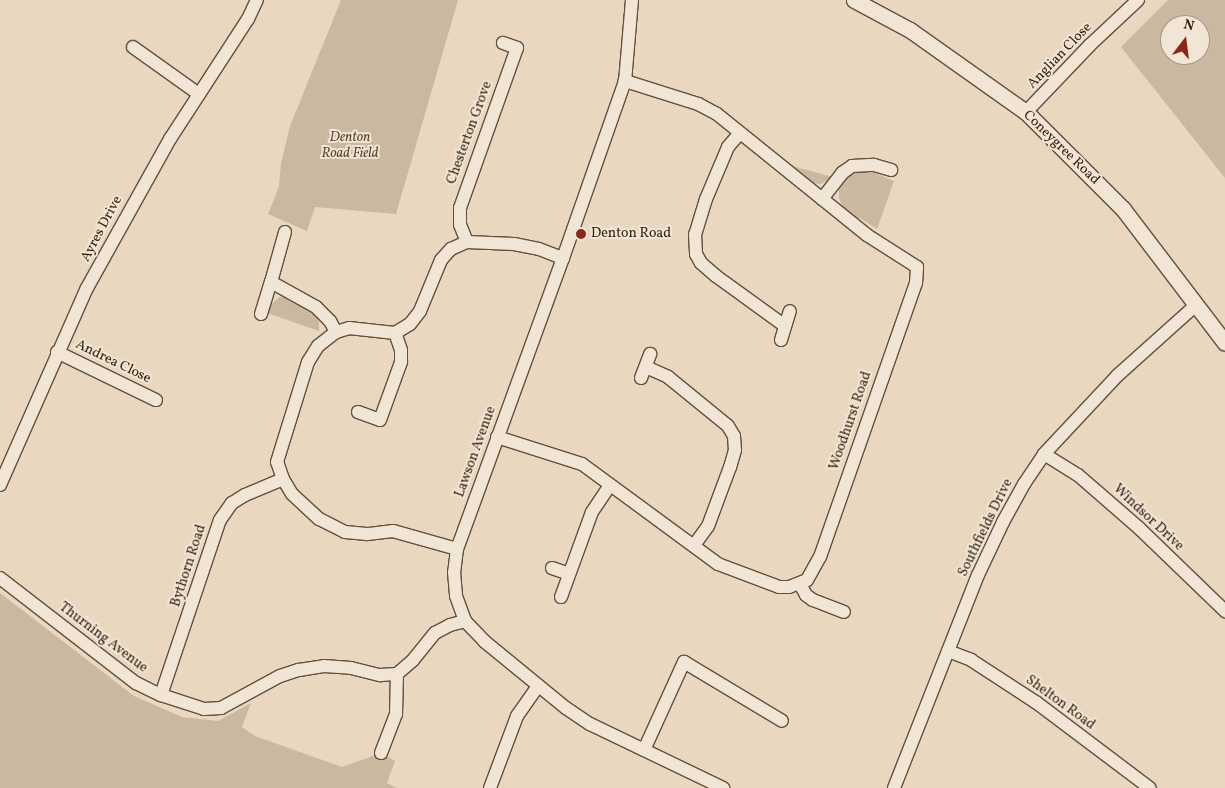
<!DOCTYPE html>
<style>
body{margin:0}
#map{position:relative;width:1225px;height:788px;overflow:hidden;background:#e9d7bf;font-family:Vollkorn,serif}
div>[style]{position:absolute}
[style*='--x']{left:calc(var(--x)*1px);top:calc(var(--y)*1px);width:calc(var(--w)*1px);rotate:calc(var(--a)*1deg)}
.green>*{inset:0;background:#cab8a1}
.roads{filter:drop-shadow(1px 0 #62503c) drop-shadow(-1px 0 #62503c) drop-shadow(0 1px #62503c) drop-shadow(0 -1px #62503c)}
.minor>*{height:12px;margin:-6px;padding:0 6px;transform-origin:6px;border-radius:6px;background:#f1e5d5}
.tertiary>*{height:15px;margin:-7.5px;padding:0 7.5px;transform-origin:7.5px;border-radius:7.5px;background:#f1e5d5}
.dots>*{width:14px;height:14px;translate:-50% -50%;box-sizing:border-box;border:2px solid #f1e5d5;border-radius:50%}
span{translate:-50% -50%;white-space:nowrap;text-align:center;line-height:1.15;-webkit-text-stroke:4px #f1e5d5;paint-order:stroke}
.street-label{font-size:14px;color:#352311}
.park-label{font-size:14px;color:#5a4835;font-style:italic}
.poi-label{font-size:14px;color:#352311}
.left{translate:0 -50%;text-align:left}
.north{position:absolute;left:1160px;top:15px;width:50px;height:50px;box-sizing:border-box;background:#f1e5d5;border:1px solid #a69787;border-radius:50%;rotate:15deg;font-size:14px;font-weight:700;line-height:20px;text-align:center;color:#352311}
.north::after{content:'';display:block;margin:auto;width:18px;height:22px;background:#8f2418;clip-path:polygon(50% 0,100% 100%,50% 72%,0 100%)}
</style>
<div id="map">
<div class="green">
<i style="clip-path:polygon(341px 0,458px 0,396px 214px,315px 207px,307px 231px,268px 214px,279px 187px,281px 163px,290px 126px)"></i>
<i style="clip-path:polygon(evenodd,1168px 0,1225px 0,1225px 178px,1121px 47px,1168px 0,1170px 25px,1200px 25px,1200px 55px,1170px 55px,1170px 25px)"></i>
<i style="clip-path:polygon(792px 166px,833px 177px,821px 184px,813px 183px,795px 171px)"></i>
<i style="clip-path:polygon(867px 170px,894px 181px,877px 229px,860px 218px,855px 219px,843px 208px,839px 198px,839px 186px,844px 179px,852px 171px)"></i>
<i style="clip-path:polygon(287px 296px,314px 310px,319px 322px,319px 331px,267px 313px,271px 304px,280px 297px)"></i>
<i style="clip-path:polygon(0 593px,134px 696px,182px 717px,218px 721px,251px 703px,242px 727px,255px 736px,342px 767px,381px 753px,395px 761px,387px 783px,397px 788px,0 788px)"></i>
</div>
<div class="roads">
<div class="minor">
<i style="--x:632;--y:0;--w:81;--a:94.9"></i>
<i style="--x:625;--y:81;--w:188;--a:109.3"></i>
<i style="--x:563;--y:258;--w:310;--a:110"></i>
<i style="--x:457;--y:549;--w:23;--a:97"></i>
<i style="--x:454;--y:572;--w:24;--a:85"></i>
<i style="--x:456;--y:596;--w:27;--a:70"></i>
<i style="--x:465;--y:621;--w:28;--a:46"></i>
<i style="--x:484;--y:641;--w:106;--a:39.3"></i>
<i style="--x:566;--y:708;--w:29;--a:34"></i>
<i style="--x:590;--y:724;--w:148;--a:25.7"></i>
<i style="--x:133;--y:47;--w:81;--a:35.5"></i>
<i style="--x:1026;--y:112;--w:93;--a:-46.3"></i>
<i style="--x:1090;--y:45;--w:66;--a:-43.2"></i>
<i style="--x:740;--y:133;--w:18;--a:131"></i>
<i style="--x:728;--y:147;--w:56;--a:112.9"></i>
<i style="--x:706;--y:199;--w:37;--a:107"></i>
<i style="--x:695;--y:234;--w:20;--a:87"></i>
<i style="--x:696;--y:254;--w:10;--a:61"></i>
<i style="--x:701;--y:263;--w:20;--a:41"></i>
<i style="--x:716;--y:276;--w:85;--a:35.9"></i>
<i style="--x:822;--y:199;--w:33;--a:-52"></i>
<i style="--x:842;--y:173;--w:12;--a:-35"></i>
<i style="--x:852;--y:166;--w:22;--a:-3"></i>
<i style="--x:874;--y:165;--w:18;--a:16"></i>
<i style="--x:285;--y:232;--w:52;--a:105.6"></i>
<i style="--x:271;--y:282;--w:51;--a:29.1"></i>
<i style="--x:316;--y:307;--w:20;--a:45"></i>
<i style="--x:330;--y:321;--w:13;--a:61"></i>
<i style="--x:467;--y:242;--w:18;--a:-112"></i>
<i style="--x:460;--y:225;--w:17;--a:-90"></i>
<i style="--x:460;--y:208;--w:170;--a:-70.4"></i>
<i style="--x:517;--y:48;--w:15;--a:-160"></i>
<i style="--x:261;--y:314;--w:34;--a:-73"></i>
<i style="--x:781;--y:340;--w:30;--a:-73"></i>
<i style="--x:57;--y:352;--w:110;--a:25.9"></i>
<i style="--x:646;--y:367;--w:24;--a:24"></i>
<i style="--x:668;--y:377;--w:77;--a:39.2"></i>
<i style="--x:728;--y:426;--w:12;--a:59"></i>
<i style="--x:734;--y:436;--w:14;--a:86"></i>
<i style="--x:735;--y:450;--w:18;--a:106"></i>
<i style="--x:730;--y:467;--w:63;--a:110.4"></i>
<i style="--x:708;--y:526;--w:24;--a:126"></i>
<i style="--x:641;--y:378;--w:26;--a:-69"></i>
<i style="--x:358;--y:412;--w:23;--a:20"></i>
<i style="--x:380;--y:420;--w:62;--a:-70.1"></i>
<i style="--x:401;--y:362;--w:12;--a:-90"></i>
<i style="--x:401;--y:350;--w:18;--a:-109"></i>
<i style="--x:497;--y:437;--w:89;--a:17.6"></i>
<i style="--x:582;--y:464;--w:169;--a:36.3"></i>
<i style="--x:718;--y:564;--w:65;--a:20.7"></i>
<i style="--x:779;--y:587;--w:10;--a:0"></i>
<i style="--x:789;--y:587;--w:19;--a:-21"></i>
<i style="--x:807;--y:580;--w:26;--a:-61"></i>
<i style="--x:820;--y:557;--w:290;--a:-70.7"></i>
<i style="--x:916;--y:283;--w:16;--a:-86"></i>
<i style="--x:917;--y:267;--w:59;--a:-147.4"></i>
<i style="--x:867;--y:235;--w:193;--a:-141.1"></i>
<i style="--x:717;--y:114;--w:21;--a:-152"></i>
<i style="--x:698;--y:104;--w:77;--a:-162.5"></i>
<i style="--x:1044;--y:454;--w:40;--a:32"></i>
<i style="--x:1078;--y:475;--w:81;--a:41"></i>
<i style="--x:1139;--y:528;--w:120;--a:44"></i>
<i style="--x:0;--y:485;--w:215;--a:-66.2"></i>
<i style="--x:87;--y:288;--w:171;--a:-60.9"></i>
<i style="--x:170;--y:139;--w:143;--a:-57"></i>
<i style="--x:248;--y:19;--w:21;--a:-65"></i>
<i style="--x:457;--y:549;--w:66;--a:-164.3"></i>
<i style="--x:393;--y:531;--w:26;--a:173"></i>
<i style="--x:367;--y:534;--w:22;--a:-175"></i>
<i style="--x:345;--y:532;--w:29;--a:-153"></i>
<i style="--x:319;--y:519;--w:37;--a:-137"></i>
<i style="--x:292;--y:494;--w:17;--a:-121"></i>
<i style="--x:283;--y:479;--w:18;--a:-109"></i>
<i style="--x:277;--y:462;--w:105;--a:-72.8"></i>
<i style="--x:308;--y:362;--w:19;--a:-58"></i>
<i style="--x:318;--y:346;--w:23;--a:-38"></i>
<i style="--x:336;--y:332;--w:14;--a:-17"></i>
<i style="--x:349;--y:328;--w:46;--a:6.2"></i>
<i style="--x:395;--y:333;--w:17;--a:-31"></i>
<i style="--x:410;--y:324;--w:16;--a:-52"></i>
<i style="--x:420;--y:311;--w:55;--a:-67.6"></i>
<i style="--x:441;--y:260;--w:15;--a:-48"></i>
<i style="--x:451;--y:249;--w:17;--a:-24"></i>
<i style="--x:467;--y:242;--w:47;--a:2.4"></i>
<i style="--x:514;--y:244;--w:25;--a:11"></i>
<i style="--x:539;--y:249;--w:26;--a:21"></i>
<i style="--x:552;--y:568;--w:18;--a:19"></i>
<i style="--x:0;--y:578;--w:172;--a:37.7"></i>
<i style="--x:136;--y:683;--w:28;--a:26"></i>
<i style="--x:161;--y:695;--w:45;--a:18"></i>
<i style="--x:204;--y:709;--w:17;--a:-3"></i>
<i style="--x:221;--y:708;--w:67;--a:-28.5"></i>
<i style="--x:280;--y:676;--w:20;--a:-18"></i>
<i style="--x:299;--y:670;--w:25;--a:-9"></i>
<i style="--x:324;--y:666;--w:27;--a:4"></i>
<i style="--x:351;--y:668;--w:30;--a:14"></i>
<i style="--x:380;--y:675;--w:17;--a:-3"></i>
<i style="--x:397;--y:674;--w:21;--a:-41"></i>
<i style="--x:413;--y:660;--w:35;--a:-51"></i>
<i style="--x:435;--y:633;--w:17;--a:-28"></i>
<i style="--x:450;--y:625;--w:16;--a:-15"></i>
<i style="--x:800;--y:584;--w:13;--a:61"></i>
<i style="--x:806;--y:595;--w:9;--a:36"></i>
<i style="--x:813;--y:600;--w:33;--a:21"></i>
<i style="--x:561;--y:597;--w:90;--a:-70"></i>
<i style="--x:592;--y:512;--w:32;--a:-56"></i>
<i style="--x:948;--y:651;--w:25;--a:21"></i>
<i style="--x:971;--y:660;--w:79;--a:33.1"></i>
<i style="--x:1037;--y:703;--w:141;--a:37"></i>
<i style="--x:161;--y:695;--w:185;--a:-71.4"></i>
<i style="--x:220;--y:520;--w:21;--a:-55"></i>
<i style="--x:232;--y:503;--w:15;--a:-32"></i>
<i style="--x:245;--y:495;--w:41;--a:-22.8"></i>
<i style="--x:644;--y:750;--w:97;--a:-65.6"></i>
<i style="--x:684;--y:662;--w:114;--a:31"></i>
<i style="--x:381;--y:753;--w:42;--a:-69"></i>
<i style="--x:396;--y:714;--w:40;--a:-88.6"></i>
<i style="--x:490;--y:788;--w:77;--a:-69.4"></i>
<i style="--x:517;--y:716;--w:37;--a:-55"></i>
<i style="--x:894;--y:788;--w:229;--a:-68.5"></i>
<i style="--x:978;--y:575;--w:59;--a:-64.7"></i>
<i style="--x:1003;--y:522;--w:43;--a:-61.1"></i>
<i style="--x:1024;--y:484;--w:36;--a:-56"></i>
<i style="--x:1044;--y:454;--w:108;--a:-46.9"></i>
<i style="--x:1118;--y:375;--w:105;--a:-41.9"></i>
</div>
<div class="tertiary">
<i style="--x:854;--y:0;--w:64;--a:28.2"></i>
<i style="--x:910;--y:30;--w:142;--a:35.3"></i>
<i style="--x:1026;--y:112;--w:137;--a:45"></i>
<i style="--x:1123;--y:209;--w:168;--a:52.7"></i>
</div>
</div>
<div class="dots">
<i style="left:581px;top:234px;background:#8f2418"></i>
</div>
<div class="street-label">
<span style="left:1060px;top:56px;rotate:-46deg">Anglian Close</span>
<span style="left:470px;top:133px;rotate:-70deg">Chesterton Grove</span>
<span style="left:1061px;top:148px;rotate:44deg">Coneygree Road</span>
<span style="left:102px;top:229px;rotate:-62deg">Ayres Drive</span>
<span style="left:113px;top:362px;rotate:26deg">Andrea Close</span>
<span style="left:851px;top:421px;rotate:-71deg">Woodhurst Road</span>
<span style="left:476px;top:452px;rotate:-70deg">Lawson Avenue</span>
<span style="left:1148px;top:518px;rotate:43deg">Windsor Drive</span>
<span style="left:986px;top:528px;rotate:-64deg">Southfields Drive</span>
<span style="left:189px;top:566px;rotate:-72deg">Bythorn Road</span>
<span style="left:103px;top:638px;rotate:37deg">Thurning Avenue</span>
<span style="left:1060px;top:703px;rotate:36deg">Shelton Road</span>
</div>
<div class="park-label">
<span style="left:350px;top:146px">Denton<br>Road Field</span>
</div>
<div class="poi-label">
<span class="left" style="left:591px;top:234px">Denton Road</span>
</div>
<div class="north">N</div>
</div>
